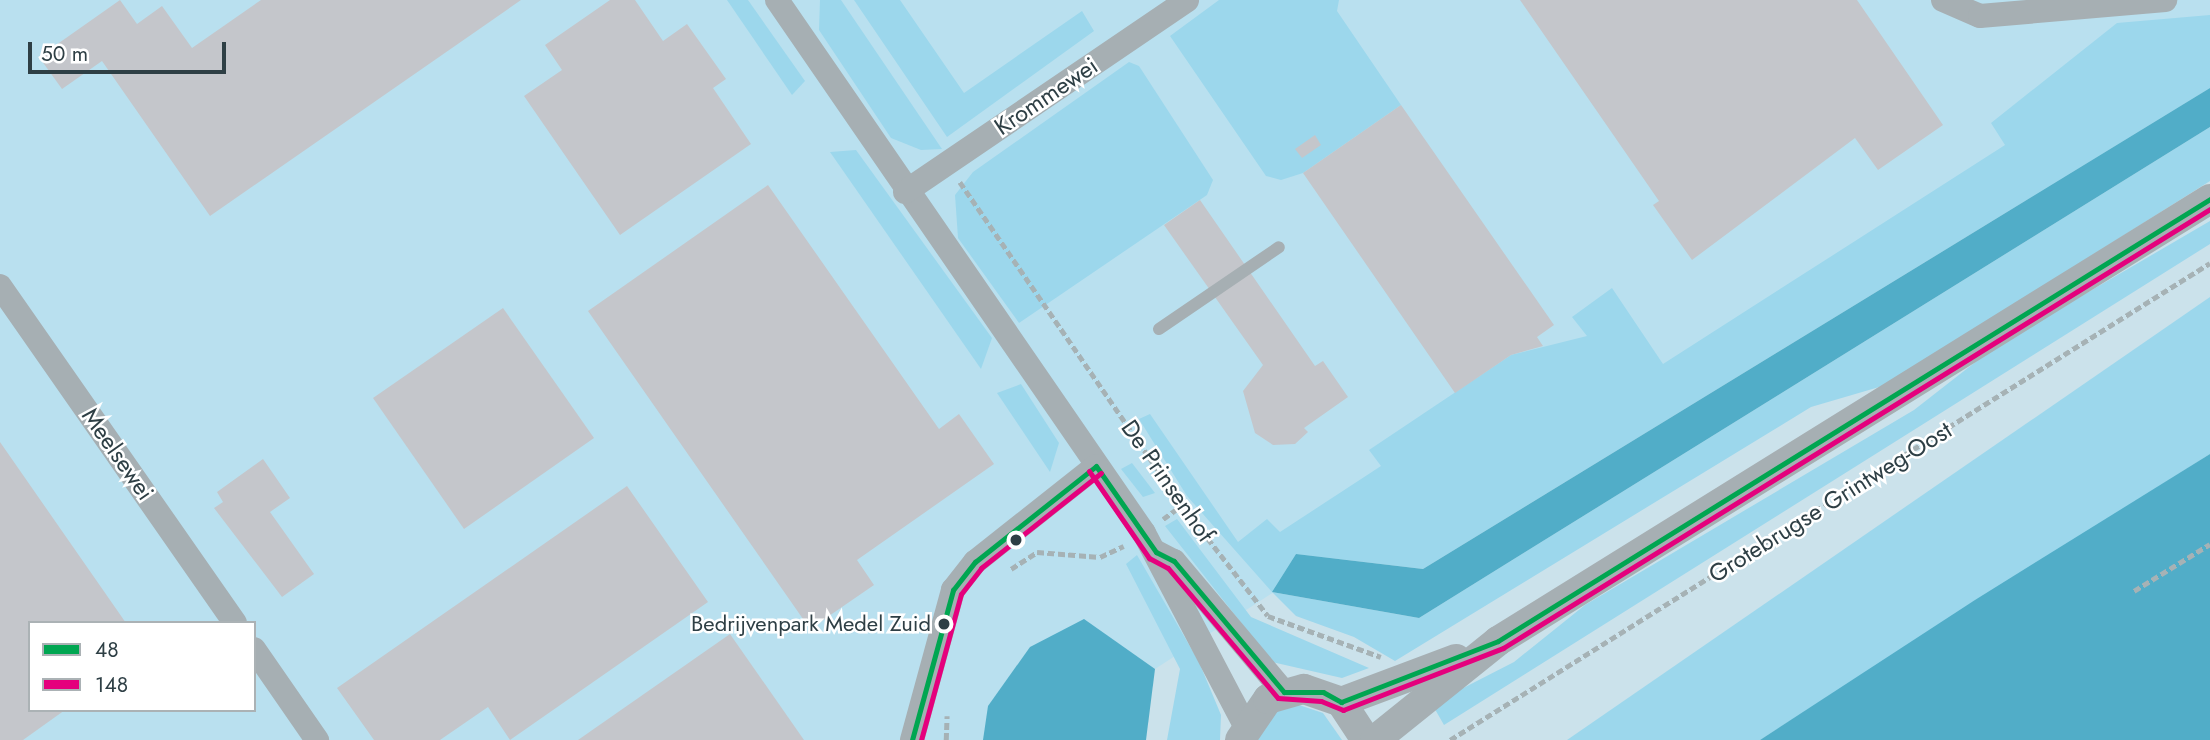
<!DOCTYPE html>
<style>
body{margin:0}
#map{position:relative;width:2210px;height:740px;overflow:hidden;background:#cbe2eb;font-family:Jost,sans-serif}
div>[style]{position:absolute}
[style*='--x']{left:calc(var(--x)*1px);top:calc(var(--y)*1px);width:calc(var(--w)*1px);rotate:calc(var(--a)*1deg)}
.built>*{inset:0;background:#b9e0ef}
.green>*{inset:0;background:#9cd7ec}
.water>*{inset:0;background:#51adc8}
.building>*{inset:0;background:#c4c6cb}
.path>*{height:4.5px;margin-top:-2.25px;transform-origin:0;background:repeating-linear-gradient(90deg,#a6b2b5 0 7px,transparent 0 10.5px)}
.service>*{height:12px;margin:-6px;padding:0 6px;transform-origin:6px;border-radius:6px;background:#a6afb3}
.minor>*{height:24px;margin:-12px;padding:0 12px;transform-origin:12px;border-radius:12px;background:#a6afb3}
.tertiary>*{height:30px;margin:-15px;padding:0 15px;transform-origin:15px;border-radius:15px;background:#a6afb3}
.bus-1>*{height:5px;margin:-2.5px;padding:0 2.5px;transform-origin:2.5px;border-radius:2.5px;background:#00a651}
.bus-2>*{height:5px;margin:-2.5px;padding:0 2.5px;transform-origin:2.5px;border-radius:2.5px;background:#e5007d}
.dots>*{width:19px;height:19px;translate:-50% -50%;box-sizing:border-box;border:4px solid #fff;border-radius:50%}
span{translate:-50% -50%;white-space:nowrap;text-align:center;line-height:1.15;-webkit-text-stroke:5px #fff;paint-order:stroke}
.bus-label{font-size:22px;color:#2e3f45}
.right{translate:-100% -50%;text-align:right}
.street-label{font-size:24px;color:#2e3f45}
.legend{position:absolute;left:28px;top:621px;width:228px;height:91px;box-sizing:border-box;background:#fff;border:2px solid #abb2b5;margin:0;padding:9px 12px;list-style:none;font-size:21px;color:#2e3f45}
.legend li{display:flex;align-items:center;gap:14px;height:35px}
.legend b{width:35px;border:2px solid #abb2b5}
.scale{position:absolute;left:28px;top:42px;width:198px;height:32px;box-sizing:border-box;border:4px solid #2e3f45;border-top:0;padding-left:9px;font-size:21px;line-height:24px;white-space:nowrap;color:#2e3f45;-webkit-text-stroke:5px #fff;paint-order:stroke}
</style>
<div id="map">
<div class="built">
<i style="clip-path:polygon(evenodd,0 0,2210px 0,2210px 105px,1288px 583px,1155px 669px,1089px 740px,0 740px,0 0,30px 623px,254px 623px,254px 710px,30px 710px,30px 623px)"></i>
</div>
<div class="green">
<i style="clip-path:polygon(727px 0,748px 0,805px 81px,792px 95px)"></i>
<i style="clip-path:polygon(820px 0,841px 0,942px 149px,921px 150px,891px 138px,819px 30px)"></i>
<i style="clip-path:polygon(854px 0,900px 0,964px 93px,1082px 11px,1094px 31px,947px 137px)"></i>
<i style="clip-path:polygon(1219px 0,1339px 0,1337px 11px,1401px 105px,1303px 173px,1281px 180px,1266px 176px,1170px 36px)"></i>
<i style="clip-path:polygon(2210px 15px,2210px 88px,1423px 569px,1296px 554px,1272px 592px,1419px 618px,2210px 127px,2210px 181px,1886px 385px,1811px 407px,1395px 661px,1354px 637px,1296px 616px,1272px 592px,1187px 496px,1139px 419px,1150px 414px,1238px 542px,1267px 519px,1280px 532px,1381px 466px,1369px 450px,1511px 355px,1587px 336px,1572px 317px,1612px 288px,1663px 364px,2005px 145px,1991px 123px,2117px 23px)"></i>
<i style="clip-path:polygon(1129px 62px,1139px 66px,1213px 180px,1207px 195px,1019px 323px,958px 238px,955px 195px,973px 172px)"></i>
<i style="clip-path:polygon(856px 150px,992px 338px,981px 369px,830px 152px)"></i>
<i style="clip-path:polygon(2210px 221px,2210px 244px,1444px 725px,1432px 704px,1514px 662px,1585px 605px,1914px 410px,1996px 346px)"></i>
<i style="clip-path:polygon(2210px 297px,2210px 454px,1760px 740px,1567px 740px)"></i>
<i style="clip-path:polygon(1021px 384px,1059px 443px,1050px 472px,997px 393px)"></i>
<i style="clip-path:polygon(1132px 463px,1155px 493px,1143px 497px,1121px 469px)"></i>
<i style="clip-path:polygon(1177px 519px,1251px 617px,1369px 668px,1342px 678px,1272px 662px,1165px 526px)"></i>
<i style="clip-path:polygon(1137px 555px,1199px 662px,1221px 715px,1220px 740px,1167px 740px,1180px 669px,1126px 564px)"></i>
<i style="clip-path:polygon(1299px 705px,1323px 713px,1342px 740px,1253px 740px,1275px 711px)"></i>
</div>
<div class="water">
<i style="clip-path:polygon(2210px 88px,2210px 127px,1419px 618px,1272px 592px,1296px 554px,1423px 569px)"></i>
<i style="clip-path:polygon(2210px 454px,2210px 740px,1760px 740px,1975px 600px)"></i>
<i style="clip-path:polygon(1084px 619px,1155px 669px,1146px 740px,983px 740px,988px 706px,1030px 647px)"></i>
</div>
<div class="building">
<i style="clip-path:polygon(120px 0,137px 24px,162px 6px,192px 48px,261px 0,521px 0,210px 216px,102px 61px,62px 89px,39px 57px)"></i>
<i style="clip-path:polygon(610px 0,635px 0,663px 41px,687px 24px,726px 79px,713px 88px,751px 144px,620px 235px,524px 96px,562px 70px,545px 45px)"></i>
<i style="clip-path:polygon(1520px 0,1857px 0,1943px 125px,1878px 170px,1855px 138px,1692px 260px,1653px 205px,1659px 201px)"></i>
<i style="clip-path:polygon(1401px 105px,1554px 325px,1537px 337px,1543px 346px,1511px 355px,1455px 393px,1303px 173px)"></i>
<i style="clip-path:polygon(1315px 135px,1321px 145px,1302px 158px,1295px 149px)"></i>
<i style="clip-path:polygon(768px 185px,939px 429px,959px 414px,994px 464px,857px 560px,874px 585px,810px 629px,588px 311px)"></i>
<i style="clip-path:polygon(1200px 200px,1315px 366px,1323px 361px,1348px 397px,1304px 428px,1308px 432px,1295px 444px,1273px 445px,1255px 433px,1243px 391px,1263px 365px,1164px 225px)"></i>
<i style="clip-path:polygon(503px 308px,594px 438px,464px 529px,373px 398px)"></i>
<i style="clip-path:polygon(0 442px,126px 623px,30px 623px,30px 710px,65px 710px,23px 740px,0 740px)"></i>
<i style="clip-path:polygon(263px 459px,290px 498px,270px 512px,314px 574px,282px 597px,214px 508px,223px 502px,217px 492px)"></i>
<i style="clip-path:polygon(627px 486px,708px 602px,510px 740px,488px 707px,440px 740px,374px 740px,337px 688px)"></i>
<i style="clip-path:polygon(730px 634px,804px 740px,578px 740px)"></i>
</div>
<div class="path">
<i style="--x:960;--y:182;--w:392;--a:55.5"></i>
<i style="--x:1182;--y:505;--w:140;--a:52.2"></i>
<i style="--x:1268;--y:616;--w:120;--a:19.9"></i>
<i style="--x:1163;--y:519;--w:24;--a:-36"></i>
<i style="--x:1011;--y:569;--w:31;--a:-33"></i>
<i style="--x:1037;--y:552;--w:63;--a:4.5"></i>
<i style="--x:1100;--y:557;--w:26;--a:-25"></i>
<i style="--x:2134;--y:591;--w:89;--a:-31.7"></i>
<i style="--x:946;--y:740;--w:24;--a:-88"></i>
<i style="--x:1450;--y:740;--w:897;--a:-32.11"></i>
</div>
<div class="service">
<i style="--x:1159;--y:329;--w:145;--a:-34.3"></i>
</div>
<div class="minor">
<i style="--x:777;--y:0;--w:647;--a:55.45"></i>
<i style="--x:1144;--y:533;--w:217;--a:62.3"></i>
<i style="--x:1943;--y:0;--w:40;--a:23.4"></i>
<i style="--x:1980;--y:16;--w:186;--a:-4.9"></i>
<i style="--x:905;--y:192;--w:341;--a:-34.2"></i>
<i style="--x:0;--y:286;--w:411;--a:55.1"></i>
<i style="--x:1156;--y:552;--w:20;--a:27"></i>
<i style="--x:1174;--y:561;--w:171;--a:50"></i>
<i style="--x:254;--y:649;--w:111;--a:55.3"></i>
<i style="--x:912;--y:740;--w:156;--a:-74.7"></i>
<i style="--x:953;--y:590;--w:36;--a:-52"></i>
<i style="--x:975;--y:562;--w:154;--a:-38.4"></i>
</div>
<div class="tertiary">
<i style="--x:1341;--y:702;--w:123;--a:-20.5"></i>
<i style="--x:1240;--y:740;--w:50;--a:-55.7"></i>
<i style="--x:1268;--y:699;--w:37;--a:-16"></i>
<i style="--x:1304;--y:689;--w:39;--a:19"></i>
<i style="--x:1341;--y:702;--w:45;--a:56.7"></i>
<i style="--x:1375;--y:740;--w:158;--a:-38.8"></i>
<i style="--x:1498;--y:641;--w:838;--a:-31.83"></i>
</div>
<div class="bus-1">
<i style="--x:1096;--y:466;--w:105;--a:55.1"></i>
<i style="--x:1156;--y:552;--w:20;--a:27"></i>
<i style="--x:1174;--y:561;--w:171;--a:50"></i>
<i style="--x:1284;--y:692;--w:39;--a:0"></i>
<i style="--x:1323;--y:692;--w:21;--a:29"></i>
<i style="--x:1341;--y:702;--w:168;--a:-21.2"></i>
<i style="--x:1498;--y:641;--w:838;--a:-31.83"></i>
<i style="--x:912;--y:740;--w:156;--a:-74.7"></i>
<i style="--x:953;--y:590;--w:36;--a:-52"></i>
<i style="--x:975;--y:562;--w:154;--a:-38.4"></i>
</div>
<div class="bus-2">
<i style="--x:1089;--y:471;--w:106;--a:55.4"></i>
<i style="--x:1149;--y:558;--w:21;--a:28"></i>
<i style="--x:1168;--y:568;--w:170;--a:49.8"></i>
<i style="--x:1278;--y:698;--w:43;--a:4"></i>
<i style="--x:1321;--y:701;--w:24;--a:22"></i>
<i style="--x:1343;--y:710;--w:172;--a:-21.2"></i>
<i style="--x:1503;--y:648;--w:832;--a:-31.84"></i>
<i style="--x:921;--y:740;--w:151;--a:-74.7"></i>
<i style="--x:961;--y:594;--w:33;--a:-52"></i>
<i style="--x:981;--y:568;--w:153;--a:-38.4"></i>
</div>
<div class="dots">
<i style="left:1016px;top:540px;background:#2e3f45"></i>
<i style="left:944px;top:624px;background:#2e3f45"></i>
</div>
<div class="bus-label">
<span class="right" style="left:931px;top:624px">Bedrijvenpark Medel Zuid</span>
</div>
<div class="street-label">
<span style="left:1046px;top:96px;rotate:-34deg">Krommewei</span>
<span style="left:118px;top:454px;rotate:55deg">Meelsewei</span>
<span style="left:1168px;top:481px;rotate:55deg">De Prinsenhof</span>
<span style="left:1830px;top:502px;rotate:-32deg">Grotebrugse Grintweg-Oost</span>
</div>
<ul class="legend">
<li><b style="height:9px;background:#00a651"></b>48</li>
<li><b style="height:9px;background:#e5007d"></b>148</li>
</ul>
<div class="scale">50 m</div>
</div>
